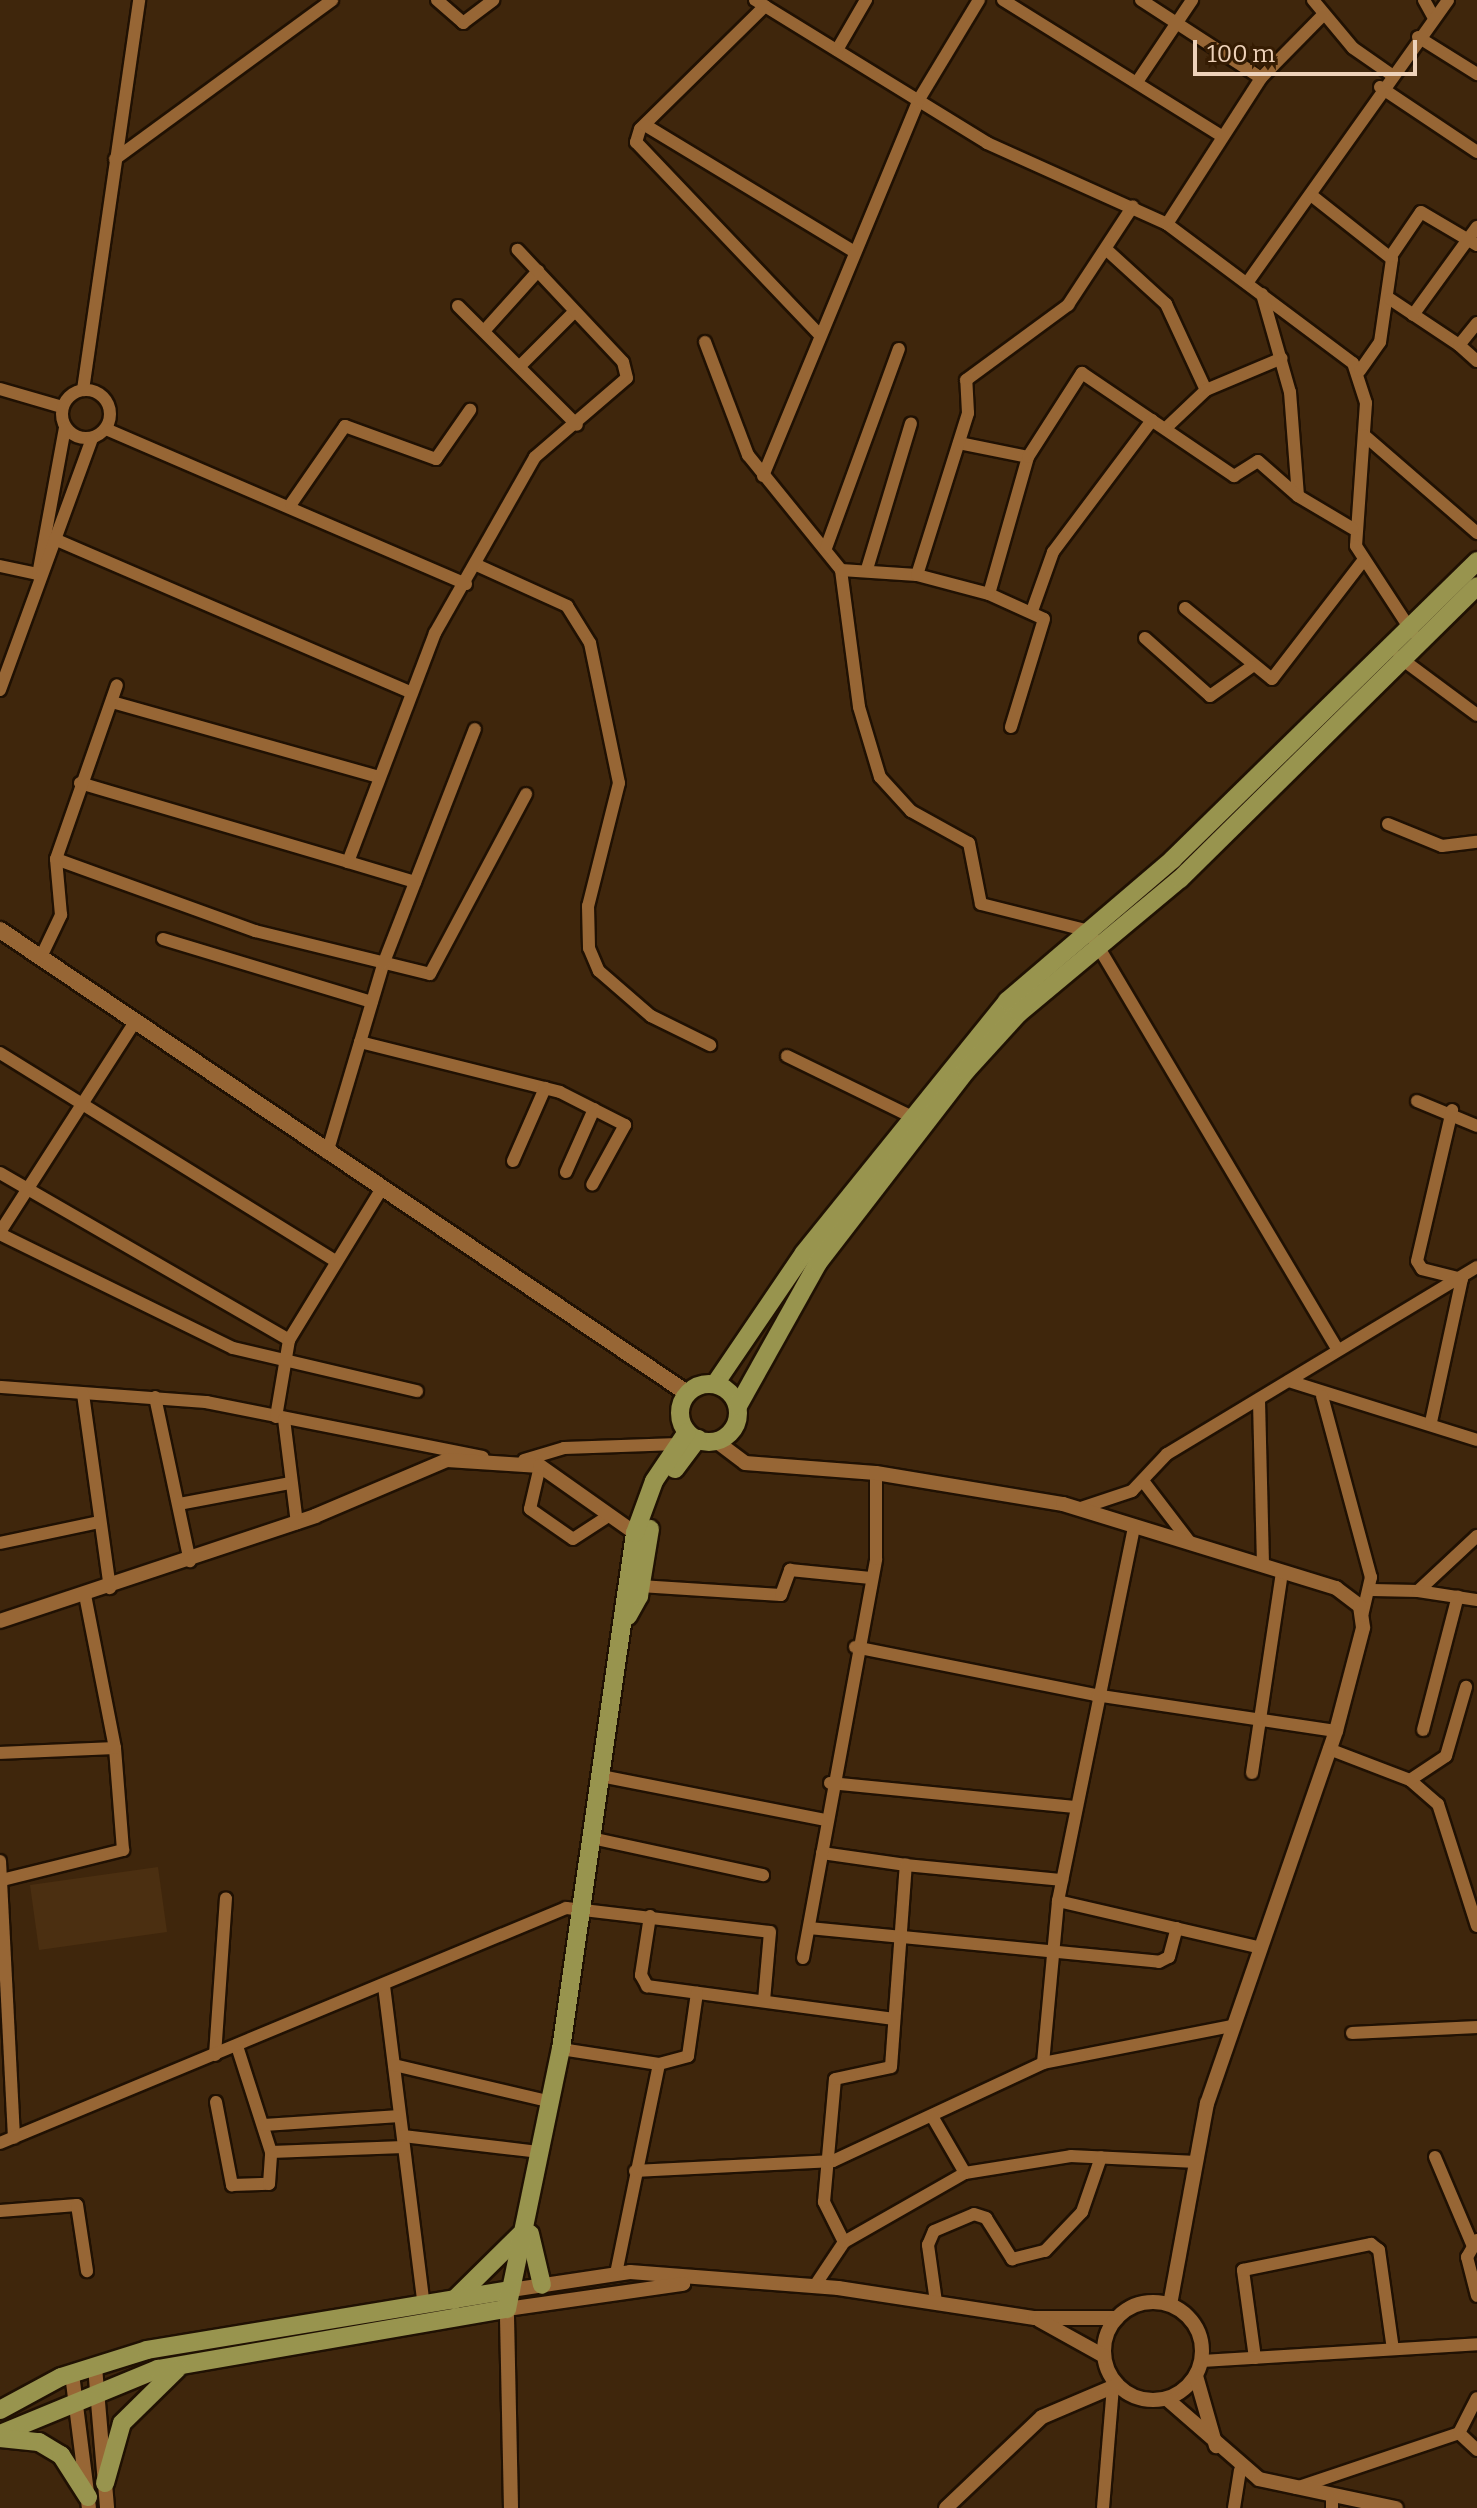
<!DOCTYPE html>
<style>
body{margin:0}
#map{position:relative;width:1477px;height:2508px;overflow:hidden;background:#3f260c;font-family:Bitter,serif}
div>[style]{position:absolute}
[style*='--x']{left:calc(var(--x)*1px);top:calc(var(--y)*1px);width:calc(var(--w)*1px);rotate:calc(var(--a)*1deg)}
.built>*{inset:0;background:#4b2f11}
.roads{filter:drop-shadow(2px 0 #201103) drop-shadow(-2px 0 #201103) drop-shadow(0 2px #201103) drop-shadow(0 -2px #201103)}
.minor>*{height:12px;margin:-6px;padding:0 6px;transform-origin:6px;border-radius:6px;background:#976635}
.minor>.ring{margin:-6px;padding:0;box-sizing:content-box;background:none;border:12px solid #976635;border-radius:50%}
.tertiary>*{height:14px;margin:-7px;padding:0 7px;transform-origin:7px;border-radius:7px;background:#976635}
.tertiary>.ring{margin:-7px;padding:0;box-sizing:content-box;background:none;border:14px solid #976635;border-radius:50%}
.secondary>*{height:16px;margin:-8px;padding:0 8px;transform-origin:8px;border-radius:8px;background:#976635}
.primary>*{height:18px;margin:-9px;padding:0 9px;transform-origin:9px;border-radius:9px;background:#98944e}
.primary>.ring{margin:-9px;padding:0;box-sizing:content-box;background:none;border:18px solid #98944e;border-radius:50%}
span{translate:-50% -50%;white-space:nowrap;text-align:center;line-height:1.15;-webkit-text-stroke:6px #351c03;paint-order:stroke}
.scale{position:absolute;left:1193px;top:40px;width:224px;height:36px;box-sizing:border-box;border:4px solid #eed2ba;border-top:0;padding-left:10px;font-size:24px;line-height:28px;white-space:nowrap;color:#eed2ba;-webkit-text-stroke:6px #351c03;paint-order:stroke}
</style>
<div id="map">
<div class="built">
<i style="clip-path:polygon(158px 1867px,167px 1932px,39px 1950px,30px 1885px)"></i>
</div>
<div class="roads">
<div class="minor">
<i style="--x:437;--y:0;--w:35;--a:41"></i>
<i style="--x:463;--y:23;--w:38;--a:-37"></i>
<i style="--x:755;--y:0;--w:273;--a:31.6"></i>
<i style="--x:987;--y:143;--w:197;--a:24.2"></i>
<i style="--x:1167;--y:224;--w:232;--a:36.8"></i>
<i style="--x:1353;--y:363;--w:42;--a:72"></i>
<i style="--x:1366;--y:403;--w:143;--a:94"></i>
<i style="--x:1356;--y:546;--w:103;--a:56.9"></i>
<i style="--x:1003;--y:0;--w:256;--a:31.9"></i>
<i style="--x:1141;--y:0;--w:143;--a:33"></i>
<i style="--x:1313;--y:0;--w:62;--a:50.2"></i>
<i style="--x:1353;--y:48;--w:44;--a:34.8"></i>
<i style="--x:1424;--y:0;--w:18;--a:61"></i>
<i style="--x:765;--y:6;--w:175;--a:135.5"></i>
<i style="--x:640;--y:129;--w:14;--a:107"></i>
<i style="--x:636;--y:142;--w:265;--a:46.4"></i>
<i style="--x:1418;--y:37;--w:70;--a:32.1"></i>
<i style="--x:837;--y:50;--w:58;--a:-59.9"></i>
<i style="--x:1137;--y:82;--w:99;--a:-56.1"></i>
<i style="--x:1380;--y:87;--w:117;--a:33.8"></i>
<i style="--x:645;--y:125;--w:243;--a:31.2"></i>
<i style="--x:115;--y:159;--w:269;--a:-36.2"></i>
<i style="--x:1311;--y:195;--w:103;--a:38.3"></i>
<i style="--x:1392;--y:259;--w:84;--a:98.2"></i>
<i style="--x:1380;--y:342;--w:35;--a:125"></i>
<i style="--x:1167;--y:224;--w:174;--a:-57.2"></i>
<i style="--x:1261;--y:78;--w:88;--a:-45.5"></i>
<i style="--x:1108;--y:251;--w:79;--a:42.4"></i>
<i style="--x:1166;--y:304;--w:95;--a:65.1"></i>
<i style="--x:1391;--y:256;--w:53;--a:-55.7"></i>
<i style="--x:1421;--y:212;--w:65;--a:30.5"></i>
<i style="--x:1247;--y:283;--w:347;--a:-54.6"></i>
<i style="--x:1262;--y:294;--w:102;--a:74.1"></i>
<i style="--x:1290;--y:392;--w:104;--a:85.6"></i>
<i style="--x:1298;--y:496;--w:63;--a:30.7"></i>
<i style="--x:1390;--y:299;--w:83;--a:33.7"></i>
<i style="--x:458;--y:306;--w:168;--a:45"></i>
<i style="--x:1413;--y:315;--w:109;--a:-54"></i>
<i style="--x:1477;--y:323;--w:28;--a:129"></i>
<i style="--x:1459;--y:345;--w:24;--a:42"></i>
<i style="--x:484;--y:331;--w:81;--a:-48"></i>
<i style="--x:705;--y:342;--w:121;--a:69.2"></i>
<i style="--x:748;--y:455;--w:148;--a:51"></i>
<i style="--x:841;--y:570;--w:138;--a:82.5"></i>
<i style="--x:859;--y:707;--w:73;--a:73.3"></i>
<i style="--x:880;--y:777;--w:46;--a:47.6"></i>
<i style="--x:911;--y:811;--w:66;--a:28.9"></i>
<i style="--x:969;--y:843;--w:62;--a:78.9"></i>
<i style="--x:981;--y:904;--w:111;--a:14"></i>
<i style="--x:1089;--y:931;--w:486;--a:59.3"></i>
<i style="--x:521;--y:365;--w:75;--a:-45"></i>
<i style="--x:0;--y:389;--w:65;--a:16.2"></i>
<i class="ring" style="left:62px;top:390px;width:36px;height:36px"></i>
<i style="--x:83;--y:390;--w:394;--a:-81.8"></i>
<i style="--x:1167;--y:427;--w:54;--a:-43.5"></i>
<i style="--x:1206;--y:390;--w:82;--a:-22.8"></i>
<i style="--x:106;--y:429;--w:392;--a:23.3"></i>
<i style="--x:1364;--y:435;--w:150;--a:40.9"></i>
<i style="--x:959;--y:443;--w:70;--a:11.5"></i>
<i style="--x:1028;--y:457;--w:142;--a:105.9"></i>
<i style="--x:989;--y:594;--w:60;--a:24.4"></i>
<i style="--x:1044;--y:619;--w:113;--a:107"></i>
<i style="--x:1028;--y:457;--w:100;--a:-57.3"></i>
<i style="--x:1082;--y:373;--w:184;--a:34.1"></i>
<i style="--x:1234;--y:476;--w:28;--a:-32"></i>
<i style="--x:1258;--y:461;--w:53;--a:41.2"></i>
<i style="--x:763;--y:476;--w:406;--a:-67.5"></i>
<i style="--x:918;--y:101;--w:118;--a:-58.9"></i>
<i style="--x:291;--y:504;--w:95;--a:-55.3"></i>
<i style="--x:345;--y:426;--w:97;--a:19.9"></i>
<i style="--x:436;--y:459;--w:60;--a:-55.2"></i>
<i style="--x:59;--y:541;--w:382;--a:23.3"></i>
<i style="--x:826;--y:548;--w:212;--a:-69.9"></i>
<i style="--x:0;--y:566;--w:39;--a:12"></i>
<i style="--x:479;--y:566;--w:97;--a:24.4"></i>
<i style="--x:567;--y:606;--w:44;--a:58.1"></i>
<i style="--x:590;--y:643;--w:143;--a:78.3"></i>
<i style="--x:619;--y:783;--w:127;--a:104.1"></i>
<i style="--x:588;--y:906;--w:42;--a:88.6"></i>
<i style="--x:589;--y:948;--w:25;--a:67"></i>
<i style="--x:599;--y:971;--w:69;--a:40.9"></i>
<i style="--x:651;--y:1016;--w:66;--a:26.2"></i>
<i style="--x:867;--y:569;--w:152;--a:-73.2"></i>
<i style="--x:841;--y:570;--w:76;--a:3.8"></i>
<i style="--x:917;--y:575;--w:74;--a:14.8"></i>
<i style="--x:38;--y:575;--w:149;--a:-79.6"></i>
<i style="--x:917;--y:575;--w:170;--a:-72.5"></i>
<i style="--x:968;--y:413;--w:33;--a:-93"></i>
<i style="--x:966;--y:380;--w:127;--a:-36.3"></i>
<i style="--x:1068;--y:305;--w:118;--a:-56.7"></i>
<i style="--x:1185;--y:608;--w:112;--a:39.2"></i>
<i style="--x:1272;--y:679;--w:149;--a:-52.4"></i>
<i style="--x:1032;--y:611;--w:63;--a:-70.4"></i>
<i style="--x:1053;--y:552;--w:165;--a:-53.1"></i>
<i style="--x:1145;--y:638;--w:87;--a:41.7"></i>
<i style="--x:1210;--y:696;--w:50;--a:-35.3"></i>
<i style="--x:1399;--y:657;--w:97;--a:36.6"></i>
<i style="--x:0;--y:690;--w:267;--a:-69.9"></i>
<i style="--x:112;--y:702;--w:274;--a:15.7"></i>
<i style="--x:80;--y:783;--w:279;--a:16.4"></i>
<i style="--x:348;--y:862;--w:245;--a:-69.2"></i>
<i style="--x:435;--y:633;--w:202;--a:-60.4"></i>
<i style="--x:535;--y:457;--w:121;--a:-40.7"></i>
<i style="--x:627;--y:378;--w:16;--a:-104"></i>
<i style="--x:623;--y:362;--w:154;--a:-133.2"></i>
<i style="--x:1388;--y:824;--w:58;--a:22.2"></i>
<i style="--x:1442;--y:846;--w:35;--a:-7"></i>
<i style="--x:56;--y:859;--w:212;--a:19.9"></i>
<i style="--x:255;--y:931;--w:180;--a:13.8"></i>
<i style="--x:430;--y:974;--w:204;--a:-61.9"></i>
<i style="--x:348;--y:862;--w:70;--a:16.6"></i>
<i style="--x:163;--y:939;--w:218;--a:16.8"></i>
<i style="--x:41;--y:957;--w:47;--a:-64.5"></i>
<i style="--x:61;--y:915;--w:56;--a:-95.1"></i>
<i style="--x:56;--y:859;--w:184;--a:-70.7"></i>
<i style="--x:360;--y:1042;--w:206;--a:14"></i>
<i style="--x:560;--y:1092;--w:73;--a:26.9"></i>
<i style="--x:625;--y:1125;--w:68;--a:118.8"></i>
<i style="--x:0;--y:1053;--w:394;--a:31.8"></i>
<i style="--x:787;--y:1056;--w:148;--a:26"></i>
<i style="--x:1417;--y:1101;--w:65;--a:22.6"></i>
<i style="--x:327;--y:1153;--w:199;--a:-73.4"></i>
<i style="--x:384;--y:962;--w:250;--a:-68.7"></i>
<i style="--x:513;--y:1161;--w:80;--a:-66.3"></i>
<i style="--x:566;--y:1172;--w:69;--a:-66"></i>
<i style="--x:0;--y:1173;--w:334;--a:30"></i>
<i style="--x:0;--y:1232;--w:250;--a:-57.3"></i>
<i style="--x:0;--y:1234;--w:259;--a:26.1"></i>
<i style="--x:233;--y:1348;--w:189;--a:13.2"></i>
<i style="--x:1289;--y:1381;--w:197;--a:17.4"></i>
<i style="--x:0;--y:1387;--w:207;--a:4.2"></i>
<i style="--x:206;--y:1402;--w:282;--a:11.2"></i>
<i style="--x:83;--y:1394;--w:196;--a:82.1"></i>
<i style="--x:1322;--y:1396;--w:188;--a:74.9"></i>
<i style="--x:1371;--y:1577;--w:37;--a:103"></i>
<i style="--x:155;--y:1397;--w:168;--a:78"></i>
<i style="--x:1259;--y:1401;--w:164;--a:88.6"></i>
<i style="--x:276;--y:1417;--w:78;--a:-80.4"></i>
<i style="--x:289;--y:1340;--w:176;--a:-58.5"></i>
<i style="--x:284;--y:1419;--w:105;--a:82.9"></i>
<i style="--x:1431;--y:1422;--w:146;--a:-77.8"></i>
<i style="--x:1462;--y:1279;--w:41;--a:-166"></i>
<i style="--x:1422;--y:1269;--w:9;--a:-122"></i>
<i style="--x:1417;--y:1261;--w:155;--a:-76.9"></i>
<i style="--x:524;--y:1460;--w:42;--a:-16.7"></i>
<i style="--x:564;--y:1448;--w:114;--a:-2"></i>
<i style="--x:540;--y:1466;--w:44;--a:103.1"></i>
<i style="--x:530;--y:1509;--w:52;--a:34.9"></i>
<i style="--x:573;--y:1539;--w:44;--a:-33"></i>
<i style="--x:1143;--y:1481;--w:76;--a:52.5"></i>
<i style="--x:179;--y:1504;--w:113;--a:-10.7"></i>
<i style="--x:1078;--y:1509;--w:57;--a:-18.4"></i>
<i style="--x:1132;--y:1491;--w:51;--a:-46.6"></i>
<i style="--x:1167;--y:1454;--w:362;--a:-31.1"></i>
<i style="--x:0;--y:1543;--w:102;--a:-11.9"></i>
<i style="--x:640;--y:1586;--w:141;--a:3.7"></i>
<i style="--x:781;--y:1595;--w:27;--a:-70"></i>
<i style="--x:790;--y:1570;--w:81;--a:5.6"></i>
<i style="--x:1372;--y:1590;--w:46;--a:1.2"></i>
<i style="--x:1418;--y:1591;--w:81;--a:-43"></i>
<i style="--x:1418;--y:1591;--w:60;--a:8.7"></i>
<i style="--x:855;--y:1647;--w:245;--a:11.3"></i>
<i style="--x:1095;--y:1695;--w:244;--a:8.5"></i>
<i style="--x:1423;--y:1730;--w:138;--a:-75.4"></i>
<i style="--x:1329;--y:1749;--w:87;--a:20.9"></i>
<i style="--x:1410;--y:1780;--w:37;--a:41"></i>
<i style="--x:1438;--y:1804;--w:128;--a:72.3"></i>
<i style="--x:0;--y:1753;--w:115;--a:-2.5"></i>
<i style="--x:1252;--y:1773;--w:203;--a:-81.5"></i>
<i style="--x:606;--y:1777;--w:223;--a:11.1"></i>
<i style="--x:1410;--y:1780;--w:43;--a:-33.7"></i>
<i style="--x:1446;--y:1756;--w:72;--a:-73.8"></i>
<i style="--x:830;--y:1783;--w:246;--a:5.6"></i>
<i style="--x:596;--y:1839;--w:171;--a:12.2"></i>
<i style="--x:822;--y:1853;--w:85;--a:8.1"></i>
<i style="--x:0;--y:1861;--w:277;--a:87.1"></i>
<i style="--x:2;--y:1880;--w:125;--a:-13.9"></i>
<i style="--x:123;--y:1850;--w:102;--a:-94.5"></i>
<i style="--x:115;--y:1748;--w:156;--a:-101.1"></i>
<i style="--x:1058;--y:1901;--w:205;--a:13"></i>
<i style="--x:650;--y:1916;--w:60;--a:98.7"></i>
<i style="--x:641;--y:1975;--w:13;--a:61"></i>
<i style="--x:647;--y:1986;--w:249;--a:7.6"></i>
<i style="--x:809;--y:1928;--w:352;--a:5.5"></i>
<i style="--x:1159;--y:1962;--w:11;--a:-27"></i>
<i style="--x:1169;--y:1957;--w:30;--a:-75"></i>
<i style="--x:803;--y:1958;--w:406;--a:-79.6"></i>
<i style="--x:876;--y:1559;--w:86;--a:-90"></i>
<i style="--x:384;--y:1986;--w:321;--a:82.9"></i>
<i style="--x:1352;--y:2033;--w:125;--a:-2.7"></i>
<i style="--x:561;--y:2049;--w:99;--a:8.7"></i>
<i style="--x:659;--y:2064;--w:214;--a:101.6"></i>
<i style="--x:215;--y:2055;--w:157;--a:-86"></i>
<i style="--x:1043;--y:2063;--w:163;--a:-84.7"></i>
<i style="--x:1058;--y:1901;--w:383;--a:-78.5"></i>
<i style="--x:659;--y:2064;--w:30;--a:-15"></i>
<i style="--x:688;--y:2056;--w:64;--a:-81.9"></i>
<i style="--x:394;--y:2065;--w:162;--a:13.2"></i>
<i style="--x:216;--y:2102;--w:85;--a:79.1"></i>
<i style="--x:232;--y:2185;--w:37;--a:-2"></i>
<i style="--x:269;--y:2184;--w:32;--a:-86"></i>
<i style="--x:271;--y:2152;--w:111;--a:-107.8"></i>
<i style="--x:264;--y:2125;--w:136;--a:-3.8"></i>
<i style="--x:403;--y:2136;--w:138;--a:6.7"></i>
<i style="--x:0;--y:2143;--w:613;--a:-22.55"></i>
<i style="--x:566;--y:1908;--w:205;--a:6.7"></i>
<i style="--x:770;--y:1932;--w:68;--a:95"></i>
<i style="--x:271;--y:2152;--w:133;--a:-2.2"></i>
<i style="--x:1435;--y:2157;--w:95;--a:67"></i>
<i style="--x:635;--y:2171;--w:198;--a:-2.9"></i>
<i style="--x:833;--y:2161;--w:232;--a:-25"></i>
<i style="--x:1043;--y:2063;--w:192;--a:-11.1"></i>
<i style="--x:965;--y:2173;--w:107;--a:-9.1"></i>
<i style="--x:1071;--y:2156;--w:125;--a:2.7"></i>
<i style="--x:0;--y:2211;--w:77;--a:-4.5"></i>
<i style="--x:77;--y:2205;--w:67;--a:81.4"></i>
<i style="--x:1477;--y:2240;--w:20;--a:120"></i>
<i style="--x:1467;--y:2257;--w:40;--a:75.6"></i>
<i style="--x:844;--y:2242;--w:139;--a:-29.7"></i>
<i style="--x:965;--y:2173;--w:66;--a:-120.1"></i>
<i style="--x:814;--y:2287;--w:54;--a:-56.3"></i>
<i style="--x:844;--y:2242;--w:45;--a:-116.6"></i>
<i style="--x:824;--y:2202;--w:123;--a:-84.9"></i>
<i style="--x:835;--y:2079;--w:57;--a:-12.1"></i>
<i style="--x:891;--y:2067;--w:203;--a:-85.8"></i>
<i style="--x:906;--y:1865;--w:157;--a:5.5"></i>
<i style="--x:936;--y:2302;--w:58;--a:-98"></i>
<i style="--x:928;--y:2245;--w:15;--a:-67"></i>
<i style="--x:934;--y:2231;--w:43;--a:-23"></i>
<i style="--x:974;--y:2214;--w:13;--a:18"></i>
<i style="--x:986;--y:2218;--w:49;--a:57.6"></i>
<i style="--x:1012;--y:2259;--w:34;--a:-14"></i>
<i style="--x:1045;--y:2251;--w:54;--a:-46.5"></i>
<i style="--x:1082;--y:2212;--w:58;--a:-70.9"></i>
<i style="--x:1255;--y:2358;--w:89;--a:-97.8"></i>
<i style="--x:1243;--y:2270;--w:131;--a:-11.5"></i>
<i style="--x:1371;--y:2244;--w:10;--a:37"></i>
<i style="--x:1379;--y:2250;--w:100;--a:82"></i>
<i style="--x:1202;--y:2361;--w:276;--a:-3.5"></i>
<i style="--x:1459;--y:2433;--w:25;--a:43"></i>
<i style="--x:1296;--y:2488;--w:172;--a:-18.6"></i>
<i style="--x:1459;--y:2433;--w:39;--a:-63"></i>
<i style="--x:1332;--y:2498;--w:10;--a:90"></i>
<i style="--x:1103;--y:2508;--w:121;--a:-85.3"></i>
<i style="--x:1234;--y:2508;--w:38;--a:-81"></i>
</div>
<div class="tertiary">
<i style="--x:716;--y:1441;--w:36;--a:37"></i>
<i style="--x:745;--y:1463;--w:131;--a:4.4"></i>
<i style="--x:876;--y:1473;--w:190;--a:9.4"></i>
<i style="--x:1063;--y:1504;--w:286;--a:17.1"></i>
<i style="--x:1336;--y:1588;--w:30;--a:37"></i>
<i style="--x:1360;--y:1606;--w:22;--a:82"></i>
<i style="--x:1363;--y:1628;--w:106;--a:104.7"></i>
<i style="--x:1336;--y:1731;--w:394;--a:109.1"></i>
<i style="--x:1207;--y:2103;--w:204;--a:100.4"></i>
<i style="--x:0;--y:1621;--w:332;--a:-18.4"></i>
<i style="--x:315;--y:1516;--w:143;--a:-23"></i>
<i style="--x:447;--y:1460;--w:93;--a:3.7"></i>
<i style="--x:540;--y:1466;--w:116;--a:35.2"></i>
<i style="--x:511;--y:2290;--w:120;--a:-8.6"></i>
<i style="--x:630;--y:2272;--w:209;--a:4.4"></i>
<i style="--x:838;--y:2288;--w:199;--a:8.7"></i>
<i style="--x:1035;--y:2318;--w:82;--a:0"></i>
<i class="ring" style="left:1104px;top:2302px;width:84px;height:84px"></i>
<i style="--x:1039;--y:2320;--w:74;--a:29"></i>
<i style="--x:95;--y:2367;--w:142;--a:85.1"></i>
<i style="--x:72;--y:2374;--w:135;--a:82.8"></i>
<i style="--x:1196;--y:2376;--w:73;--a:74.1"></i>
<i style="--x:1167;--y:2399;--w:122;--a:41"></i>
<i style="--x:1259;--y:2479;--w:140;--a:12"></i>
<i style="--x:511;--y:2508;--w:199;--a:-91.2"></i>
<i style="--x:507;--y:2309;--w:178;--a:-8.1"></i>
<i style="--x:946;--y:2508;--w:132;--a:-43.5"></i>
<i style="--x:1042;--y:2417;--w:82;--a:-23.1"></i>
</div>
<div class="secondary">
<i style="--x:0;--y:930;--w:828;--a:33.98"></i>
</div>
<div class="primary">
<i style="--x:715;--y:1384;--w:158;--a:-55.8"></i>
<i style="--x:804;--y:1253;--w:324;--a:-51.1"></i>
<i style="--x:1007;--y:1001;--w:218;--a:-40.5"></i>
<i style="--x:1173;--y:859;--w:426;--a:-44.4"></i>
<i class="ring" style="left:680px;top:1384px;width:40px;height:40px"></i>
<i style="--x:738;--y:1406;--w:164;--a:-60.8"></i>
<i style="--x:818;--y:1263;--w:242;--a:-52.4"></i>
<i style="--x:966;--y:1071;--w:79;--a:-47.6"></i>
<i style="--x:1019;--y:1013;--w:209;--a:-39.8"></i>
<i style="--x:1180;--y:879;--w:417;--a:-44.6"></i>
<i style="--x:675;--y:1469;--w:38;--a:-53"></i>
<i style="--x:628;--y:1616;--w:23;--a:-61"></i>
<i style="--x:639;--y:1596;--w:68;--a:-80.7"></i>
<i style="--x:530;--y:2234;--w:52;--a:76.8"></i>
<i style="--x:454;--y:2300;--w:93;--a:-44.6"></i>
<i style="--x:0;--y:2410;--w:69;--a:-28.4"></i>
<i style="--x:61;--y:2377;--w:90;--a:-17.4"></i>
<i style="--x:147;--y:2350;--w:369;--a:-9.4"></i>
<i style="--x:0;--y:2434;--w:171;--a:-22.4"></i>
<i style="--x:158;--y:2369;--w:354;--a:-9.8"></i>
<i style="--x:507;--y:2309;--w:266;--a:-78.3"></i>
<i style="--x:561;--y:2049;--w:521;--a:-81.84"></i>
<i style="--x:635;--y:1533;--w:55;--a:-69.9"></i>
<i style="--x:654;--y:1481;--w:59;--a:-56"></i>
<i style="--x:0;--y:2438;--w:39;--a:6"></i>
<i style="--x:39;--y:2442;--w:26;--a:31"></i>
<i style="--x:61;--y:2455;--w:50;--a:57.3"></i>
<i style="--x:105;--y:2483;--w:62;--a:-74.2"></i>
<i style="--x:122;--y:2423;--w:77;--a:-44.5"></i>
</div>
</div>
<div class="scale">100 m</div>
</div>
